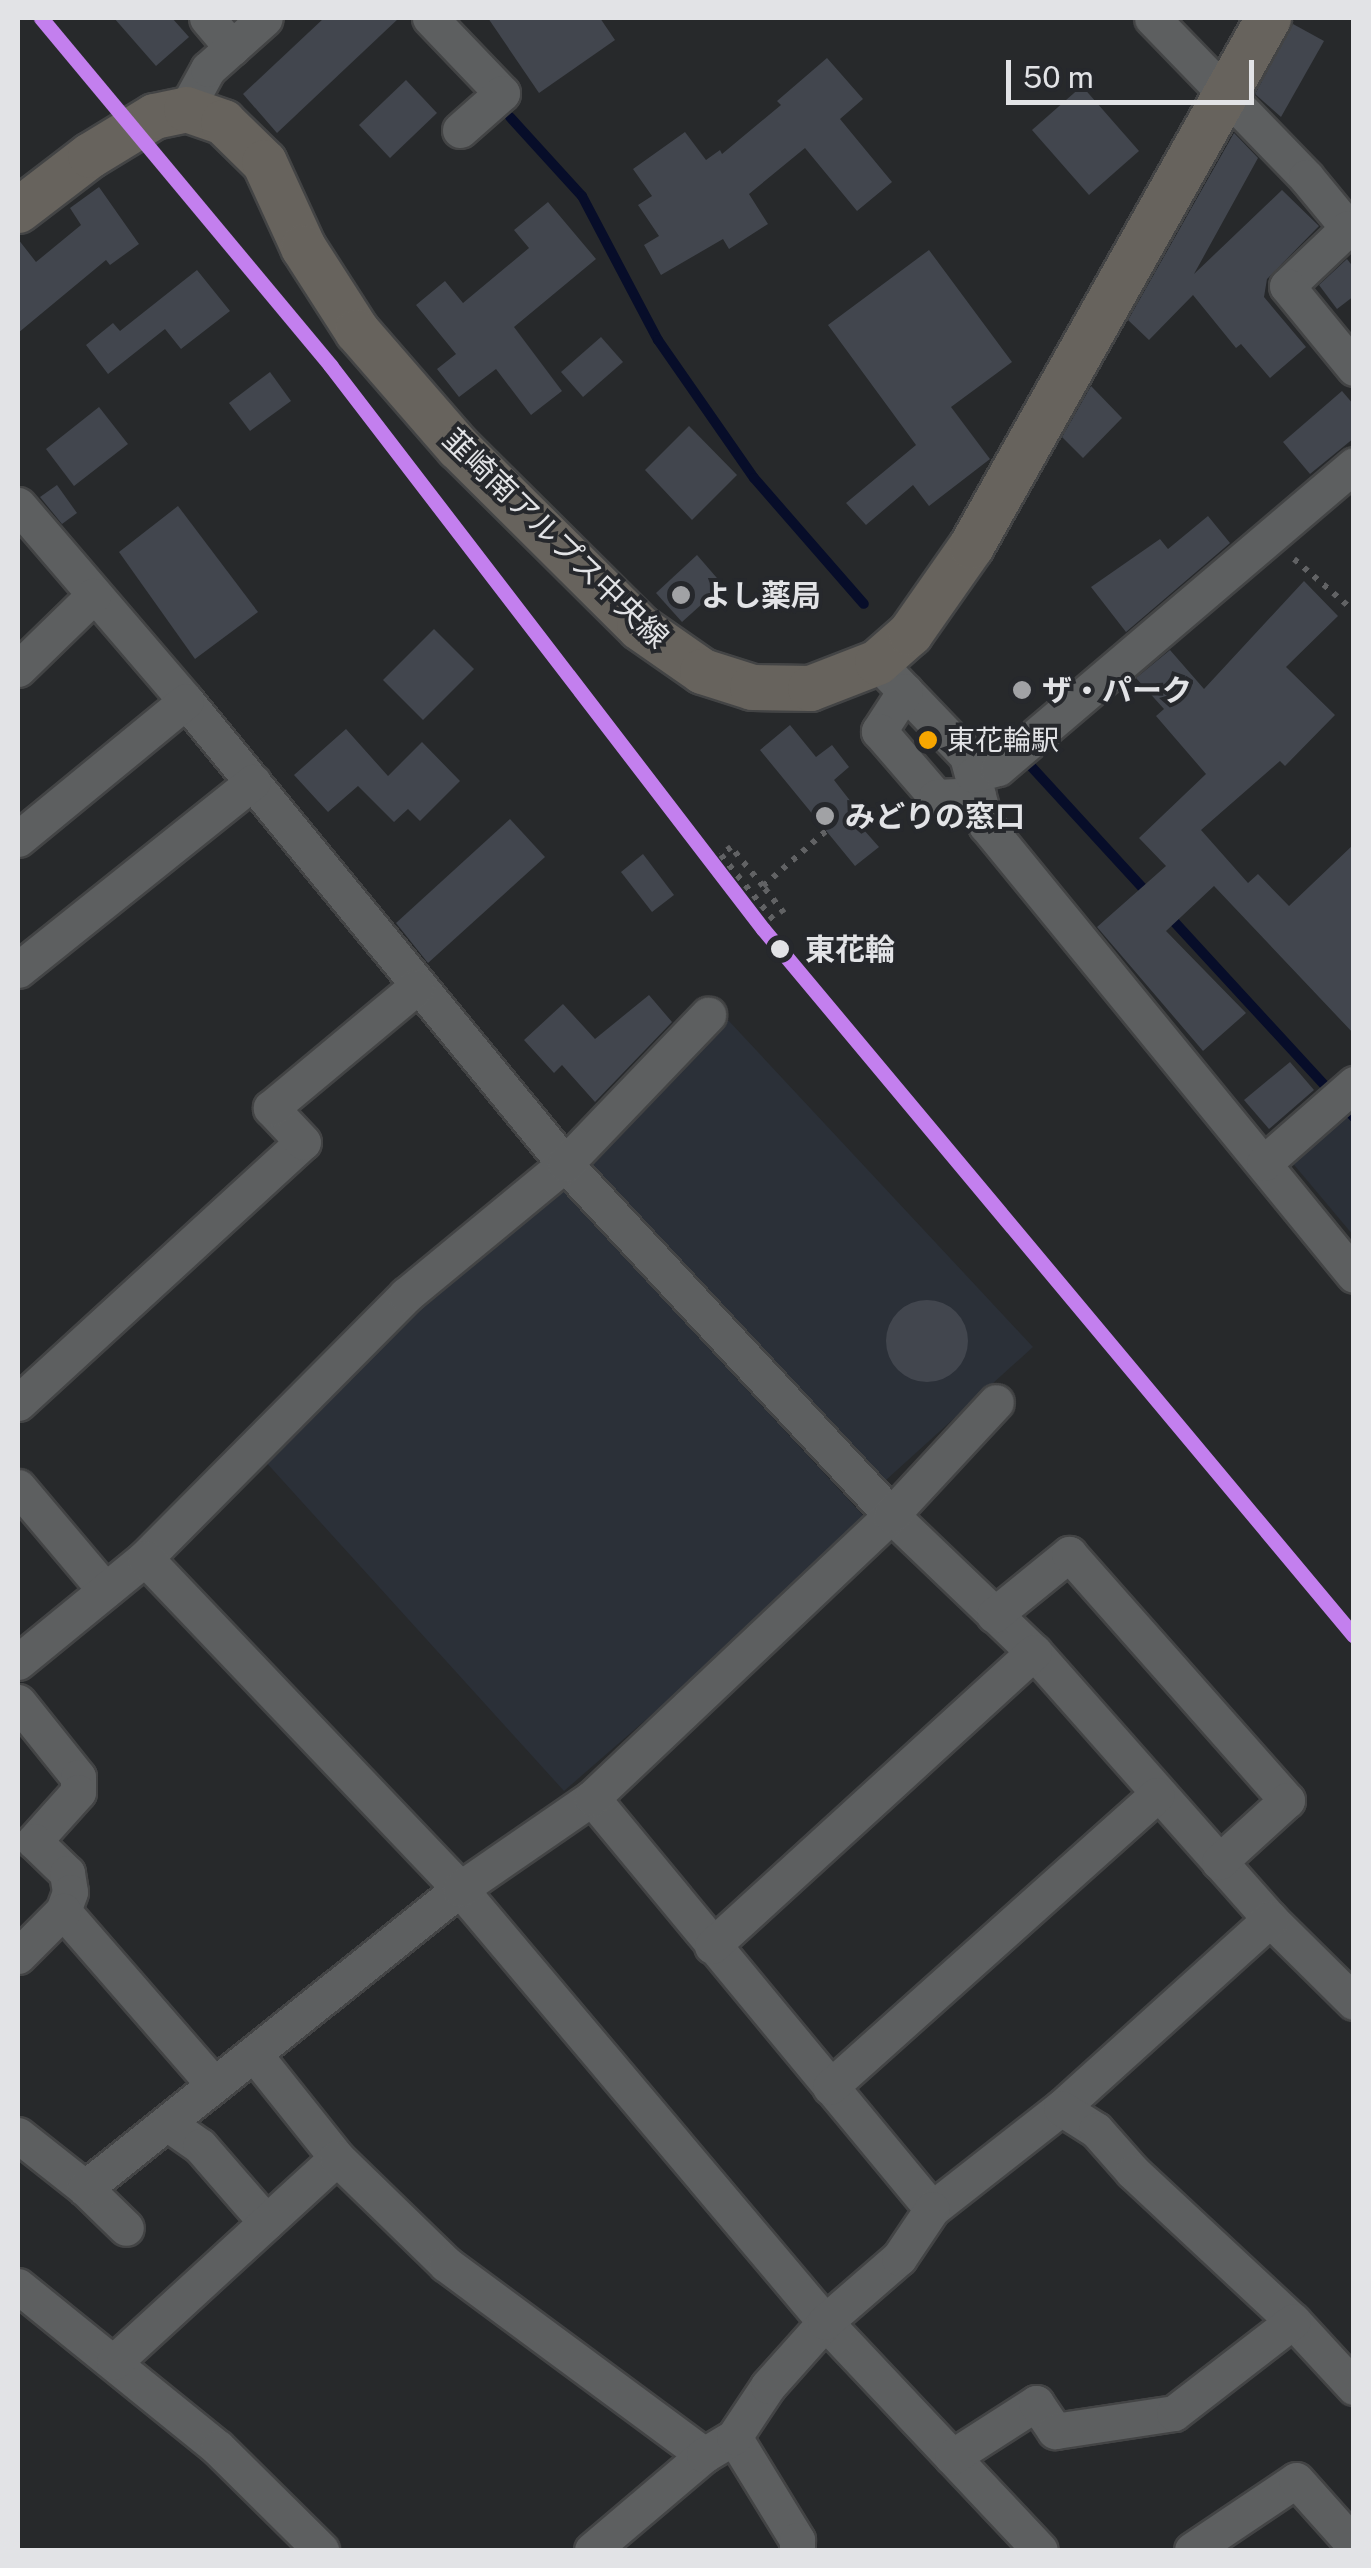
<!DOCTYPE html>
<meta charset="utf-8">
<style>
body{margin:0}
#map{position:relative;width:1371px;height:2568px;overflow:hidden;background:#27292b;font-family:"Public Sans","Noto Sans JP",sans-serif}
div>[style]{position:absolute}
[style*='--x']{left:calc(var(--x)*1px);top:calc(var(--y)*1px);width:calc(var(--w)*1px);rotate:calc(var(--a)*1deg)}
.built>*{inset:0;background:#2b3038}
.stream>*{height:10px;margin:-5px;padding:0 5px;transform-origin:5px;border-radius:5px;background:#070d29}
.building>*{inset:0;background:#42464e}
.round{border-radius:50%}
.path>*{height:6px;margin-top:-3px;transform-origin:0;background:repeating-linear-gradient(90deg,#616264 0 5px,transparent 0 13px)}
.roads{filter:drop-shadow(2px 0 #434445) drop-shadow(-2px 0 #434445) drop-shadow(0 2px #434445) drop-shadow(0 -2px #434445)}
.minor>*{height:35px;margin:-17.5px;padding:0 17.5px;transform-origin:17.5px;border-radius:17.5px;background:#5d5f60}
.major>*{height:45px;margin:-22.5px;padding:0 22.5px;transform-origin:22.5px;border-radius:22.5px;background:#67635d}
.rail-1>*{height:15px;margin:-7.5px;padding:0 7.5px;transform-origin:7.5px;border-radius:7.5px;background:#c37fee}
.dots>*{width:28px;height:28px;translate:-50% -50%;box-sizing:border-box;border:5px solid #26282c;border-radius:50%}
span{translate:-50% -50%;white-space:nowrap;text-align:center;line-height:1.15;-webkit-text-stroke:8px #26282c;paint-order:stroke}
.bus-label{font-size:28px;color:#e2e3e6}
.left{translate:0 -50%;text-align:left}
.street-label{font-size:30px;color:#e2e3e6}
.poi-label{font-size:30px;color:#e2e3e6;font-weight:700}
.stop-label{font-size:30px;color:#e2e3e6;font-weight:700}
.frame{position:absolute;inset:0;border:20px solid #e2e3e6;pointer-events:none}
.scale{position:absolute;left:1006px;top:60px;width:248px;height:45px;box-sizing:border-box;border:5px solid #e2e3e6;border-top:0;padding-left:12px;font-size:30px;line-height:35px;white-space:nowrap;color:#e2e3e6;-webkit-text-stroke:8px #26282c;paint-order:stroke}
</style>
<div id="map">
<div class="built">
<i style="clip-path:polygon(728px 1020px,1033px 1347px,886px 1480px,583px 1166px)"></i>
<i style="clip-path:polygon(1353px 1103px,1353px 1235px,1290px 1160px)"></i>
<i style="clip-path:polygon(550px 1176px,871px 1524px,564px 1791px,254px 1449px)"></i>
</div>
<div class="stream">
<i style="--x:510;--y:117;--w:107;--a:47.7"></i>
<i style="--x:582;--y:196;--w:163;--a:62.2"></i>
<i style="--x:658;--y:340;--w:168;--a:55.2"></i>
<i style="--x:754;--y:478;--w:167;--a:48.9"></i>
<i style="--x:1029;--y:764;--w:179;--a:47.5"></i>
<i style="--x:1168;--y:915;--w:275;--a:47.4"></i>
</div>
<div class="building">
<i style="clip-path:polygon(114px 18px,172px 18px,189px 37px,156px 66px)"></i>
<i style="clip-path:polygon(324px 18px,399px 18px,277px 133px,243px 94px)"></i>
<i style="clip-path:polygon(488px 18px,600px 18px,615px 40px,539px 93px)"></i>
<i style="clip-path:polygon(1293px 24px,1324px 41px,1281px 117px,1255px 94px)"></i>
<i style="clip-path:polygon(827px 58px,863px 99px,840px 119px,892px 182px,857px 211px,805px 148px,749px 194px,768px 224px,729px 249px,723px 239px,661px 275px,644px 245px,659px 236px,638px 205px,652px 196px,633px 169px,685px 132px,706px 160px,720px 150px,722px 154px,781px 105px,777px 101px)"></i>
<i style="clip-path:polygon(406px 80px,437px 113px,390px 158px,359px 125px)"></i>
<i style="clip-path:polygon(1082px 86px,1139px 151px,1089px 195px,1032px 130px)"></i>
<i style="clip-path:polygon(1234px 133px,1258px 158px,1194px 274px,1282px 190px,1319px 226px,1267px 279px,1264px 297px,1306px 347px,1270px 378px,1241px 344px,1236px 348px,1193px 295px,1149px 340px,1128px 320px)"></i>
<i style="clip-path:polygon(99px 187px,139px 244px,110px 265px,106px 260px,18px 333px,18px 239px,36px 262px,81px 225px,70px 208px)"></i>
<i style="clip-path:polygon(548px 202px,596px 259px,514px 327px,562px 391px,531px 415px,496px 369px,459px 397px,437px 369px,456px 354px,416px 305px,445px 281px,463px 303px,529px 248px,514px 230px)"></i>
<i style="clip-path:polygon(929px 250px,1012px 362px,951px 407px,990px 459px,929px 506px,913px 485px,866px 525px,846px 503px,916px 445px,828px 325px)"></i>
<i style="clip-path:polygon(1347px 259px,1354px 268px,1354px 296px,1337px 309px,1319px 285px)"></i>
<i style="clip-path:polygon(197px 270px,230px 311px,181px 349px,165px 329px,108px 374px,86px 345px,113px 323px,120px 331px)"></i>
<i style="clip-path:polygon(601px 337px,623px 362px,583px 397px,561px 372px)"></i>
<i style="clip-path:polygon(270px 372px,291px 401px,250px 431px,229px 403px)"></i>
<i style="clip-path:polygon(1091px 386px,1122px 418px,1083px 458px,1062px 437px)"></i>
<i style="clip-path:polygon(1342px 391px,1354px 405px,1354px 438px,1310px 474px,1283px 442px)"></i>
<i style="clip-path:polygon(99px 407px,128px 444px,74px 486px,46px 449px)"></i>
<i style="clip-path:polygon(689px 426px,737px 475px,692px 520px,645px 470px)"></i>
<i style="clip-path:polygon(57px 485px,77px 513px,62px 524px,40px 497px)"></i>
<i style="clip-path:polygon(178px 506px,258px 612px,195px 659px,119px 552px)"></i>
<i style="clip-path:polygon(1208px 516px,1230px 543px,1126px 632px,1091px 587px,1160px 539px,1168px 549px)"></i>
<i style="clip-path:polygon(697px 555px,723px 585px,682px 622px,656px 593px)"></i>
<i style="clip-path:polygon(1304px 581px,1338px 616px,1286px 667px,1335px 715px,1285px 766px,1280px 761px,1201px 830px,1248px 883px,1258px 874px,1289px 906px,1354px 844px,1354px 1034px,1214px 886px,1166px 931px,1246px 1013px,1203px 1051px,1097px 927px,1166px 866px,1139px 838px,1206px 774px,1156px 716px,1164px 709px,1136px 678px,1170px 650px,1204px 689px)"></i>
<i style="clip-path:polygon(434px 629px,474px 669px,423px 720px,383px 680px)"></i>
<i style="clip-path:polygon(790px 725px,816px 757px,832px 745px,849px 767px,834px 780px,862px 816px,856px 821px,879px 847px,855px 866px,760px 750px)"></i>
<i style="clip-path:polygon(346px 729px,388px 776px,422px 742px,460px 781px,420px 821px,408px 809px,394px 822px,358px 786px,328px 812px,294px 775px)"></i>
<i style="clip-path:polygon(510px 819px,545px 857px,428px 963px,396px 923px)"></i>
<i style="clip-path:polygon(643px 854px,674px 895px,652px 912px,621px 872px)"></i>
<i style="clip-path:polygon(649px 995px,672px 1022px,595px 1102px,562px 1065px,554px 1073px,524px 1040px,563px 1004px,595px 1039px)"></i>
<i style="clip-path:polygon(1290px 1062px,1314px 1090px,1269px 1129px,1244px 1100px)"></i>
<i class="round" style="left:886px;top:1300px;width:82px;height:82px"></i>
</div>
<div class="path">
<i style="--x:1294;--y:559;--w:79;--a:40.9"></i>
<i style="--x:763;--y:886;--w:50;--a:-129.4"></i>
<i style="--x:731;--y:847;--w:13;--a:141"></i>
<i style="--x:721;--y:855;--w:86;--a:51.1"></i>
<i style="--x:784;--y:913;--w:34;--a:-128"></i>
<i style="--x:763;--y:886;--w:84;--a:-41.1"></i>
</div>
<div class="roads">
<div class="minor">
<i style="--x:207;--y:18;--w:39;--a:50"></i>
<i style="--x:430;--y:18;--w:104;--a:46.2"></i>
<i style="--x:502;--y:93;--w:56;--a:138.6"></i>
<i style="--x:1152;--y:18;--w:221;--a:45.9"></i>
<i style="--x:1306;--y:177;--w:66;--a:50.5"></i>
<i style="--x:1348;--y:228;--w:84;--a:136.4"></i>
<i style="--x:1287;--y:286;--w:106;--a:50.7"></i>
<i style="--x:186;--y:109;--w:46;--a:-61.2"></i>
<i style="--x:208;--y:69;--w:76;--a:-41.8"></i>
<i style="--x:18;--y:505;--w:258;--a:49.4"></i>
<i style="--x:186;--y:701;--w:598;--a:50.7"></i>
<i style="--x:565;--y:1164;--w:479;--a:47.1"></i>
<i style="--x:891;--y:1515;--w:198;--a:43.8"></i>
<i style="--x:1034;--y:1652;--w:356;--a:48.5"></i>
<i style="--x:1270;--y:1919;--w:118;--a:44.7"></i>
<i style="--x:877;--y:662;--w:130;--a:46.2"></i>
<i style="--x:967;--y:756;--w:72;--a:74.6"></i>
<i style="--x:986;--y:825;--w:581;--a:50.72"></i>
<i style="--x:18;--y:669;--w:105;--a:-44.2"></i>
<i style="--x:905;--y:691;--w:48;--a:123"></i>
<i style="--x:879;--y:731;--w:87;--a:49.2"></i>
<i style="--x:936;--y:797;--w:42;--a:-2.7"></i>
<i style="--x:973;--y:775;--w:26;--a:-16"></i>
<i style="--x:998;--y:768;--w:467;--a:-40.4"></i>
<i style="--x:18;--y:839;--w:217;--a:-39.4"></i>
<i style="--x:18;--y:970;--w:301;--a:-38.7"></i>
<i style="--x:1264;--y:1163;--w:120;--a:-41.3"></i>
<i style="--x:18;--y:1403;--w:386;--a:-42.5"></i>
<i style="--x:303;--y:1142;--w:47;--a:-133.3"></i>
<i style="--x:271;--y:1108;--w:189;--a:-39.8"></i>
<i style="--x:18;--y:1487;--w:135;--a:49.8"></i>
<i style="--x:145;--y:1558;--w:371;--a:-45.2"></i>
<i style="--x:406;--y:1295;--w:206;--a:-39.5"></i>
<i style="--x:565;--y:1164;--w:207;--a:-46.2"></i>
<i style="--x:994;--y:1615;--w:97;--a:-39.1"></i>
<i style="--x:1069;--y:1554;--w:329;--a:48.5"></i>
<i style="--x:1287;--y:1800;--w:92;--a:137.6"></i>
<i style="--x:18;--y:1662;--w:164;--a:-39.3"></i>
<i style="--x:145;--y:1558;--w:457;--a:46.4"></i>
<i style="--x:460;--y:1889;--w:566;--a:49.87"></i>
<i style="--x:825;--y:2322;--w:313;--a:46.7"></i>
<i style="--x:18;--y:1702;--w:96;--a:51.3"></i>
<i style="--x:78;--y:1777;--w:15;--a:90"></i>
<i style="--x:78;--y:1792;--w:66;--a:131.9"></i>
<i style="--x:34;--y:1841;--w:46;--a:44.1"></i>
<i style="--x:67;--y:1873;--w:19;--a:81"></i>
<i style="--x:70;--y:1892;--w:20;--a:110"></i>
<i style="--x:63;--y:1911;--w:230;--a:49"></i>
<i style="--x:592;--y:1798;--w:533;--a:50.4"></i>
<i style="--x:932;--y:2209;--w:164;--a:-38.1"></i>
<i style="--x:1061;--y:2108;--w:282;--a:-42.1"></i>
<i style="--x:712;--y:1946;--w:436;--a:-42.4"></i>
<i style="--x:18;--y:1956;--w:64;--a:-45"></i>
<i style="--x:254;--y:2054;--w:133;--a:51.4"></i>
<i style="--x:830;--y:2087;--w:438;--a:-41.8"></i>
<i style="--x:1061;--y:2108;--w:41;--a:32.2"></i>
<i style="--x:1096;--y:2130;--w:56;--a:48.6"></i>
<i style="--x:1133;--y:2172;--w:219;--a:43"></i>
<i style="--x:1293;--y:2321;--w:90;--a:47.3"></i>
<i style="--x:167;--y:2123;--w:40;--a:34.9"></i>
<i style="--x:200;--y:2146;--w:101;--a:49"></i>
<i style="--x:18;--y:2135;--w:85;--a:38.3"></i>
<i style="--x:85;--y:2188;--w:57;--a:44.3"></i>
<i style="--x:85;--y:2188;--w:480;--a:-38.6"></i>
<i style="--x:460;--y:1889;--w:160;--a:-34.6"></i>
<i style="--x:592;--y:1798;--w:412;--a:-43.4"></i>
<i style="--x:891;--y:1515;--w:154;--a:-47.1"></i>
<i style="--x:18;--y:2286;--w:257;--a:39"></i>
<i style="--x:218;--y:2448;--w:145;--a:44.7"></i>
<i style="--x:114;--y:2362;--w:302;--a:-42.5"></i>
<i style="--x:337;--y:2158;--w:152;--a:44.2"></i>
<i style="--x:446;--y:2264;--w:321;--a:36.5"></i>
<i style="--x:734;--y:2437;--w:121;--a:58.5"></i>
<i style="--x:797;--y:2540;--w:10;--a:90"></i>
<i style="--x:952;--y:2457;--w:100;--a:-32.7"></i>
<i style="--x:1036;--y:2403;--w:34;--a:56"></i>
<i style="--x:1055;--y:2431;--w:120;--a:-8.6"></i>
<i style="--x:1174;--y:2413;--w:150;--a:-37.7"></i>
<i style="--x:592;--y:2550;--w:147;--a:-40.3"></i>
<i style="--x:704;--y:2455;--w:35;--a:-31"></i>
<i style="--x:734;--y:2437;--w:61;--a:-56.3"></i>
<i style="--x:768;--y:2386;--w:86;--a:-48.3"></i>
<i style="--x:825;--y:2322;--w:98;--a:-40.9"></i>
<i style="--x:899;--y:2258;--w:59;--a:-56"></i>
<i style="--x:1192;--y:2550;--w:125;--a:-33.9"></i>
<i style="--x:1296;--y:2480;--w:87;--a:48.3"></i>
</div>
<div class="major">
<i style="--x:18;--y:210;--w:91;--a:-37.4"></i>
<i style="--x:90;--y:155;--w:75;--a:-31.4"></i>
<i style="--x:154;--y:116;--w:33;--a:-12"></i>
<i style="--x:186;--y:109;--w:39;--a:19"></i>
<i style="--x:223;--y:122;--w:57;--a:44.3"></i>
<i style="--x:264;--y:162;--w:94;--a:65.4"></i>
<i style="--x:303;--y:247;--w:100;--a:57.3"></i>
<i style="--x:357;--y:331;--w:154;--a:49"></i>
<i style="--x:458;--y:447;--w:255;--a:44.8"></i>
<i style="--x:639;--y:627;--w:77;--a:34.9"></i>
<i style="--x:702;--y:671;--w:52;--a:17.7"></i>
<i style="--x:752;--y:687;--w:58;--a:1"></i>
<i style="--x:810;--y:688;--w:72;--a:-21.2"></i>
<i style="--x:877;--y:662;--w:44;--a:-41.3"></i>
<i style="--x:910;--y:633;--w:106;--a:-55"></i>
<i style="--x:971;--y:546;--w:606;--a:-60.64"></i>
</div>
</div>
<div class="rail-1">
<i style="--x:41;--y:18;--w:452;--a:50.2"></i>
<i style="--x:330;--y:365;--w:711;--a:52.49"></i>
<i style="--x:763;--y:929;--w:921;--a:50.11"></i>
</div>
<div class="dots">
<i style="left:681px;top:595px;background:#a1a2a5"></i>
<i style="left:1022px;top:690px;background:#a1a2a5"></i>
<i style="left:928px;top:740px;background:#f7a600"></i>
<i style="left:825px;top:816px;background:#a1a2a5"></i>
<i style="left:780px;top:949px;background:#e2e3e6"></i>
</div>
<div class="bus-label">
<span class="left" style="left:947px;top:740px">東花輪駅</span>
</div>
<div class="street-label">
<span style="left:556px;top:538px;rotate:44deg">韮崎南アルプス中央線</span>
</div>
<div class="poi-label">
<span class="left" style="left:701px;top:595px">よし薬局</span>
<span class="left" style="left:1042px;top:690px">ザ・パーク</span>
<span class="left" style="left:845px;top:816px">みどりの窓口</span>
</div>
<div class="stop-label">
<span class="left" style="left:805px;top:949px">東花輪</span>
</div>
<div class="frame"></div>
<div class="scale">50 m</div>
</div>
